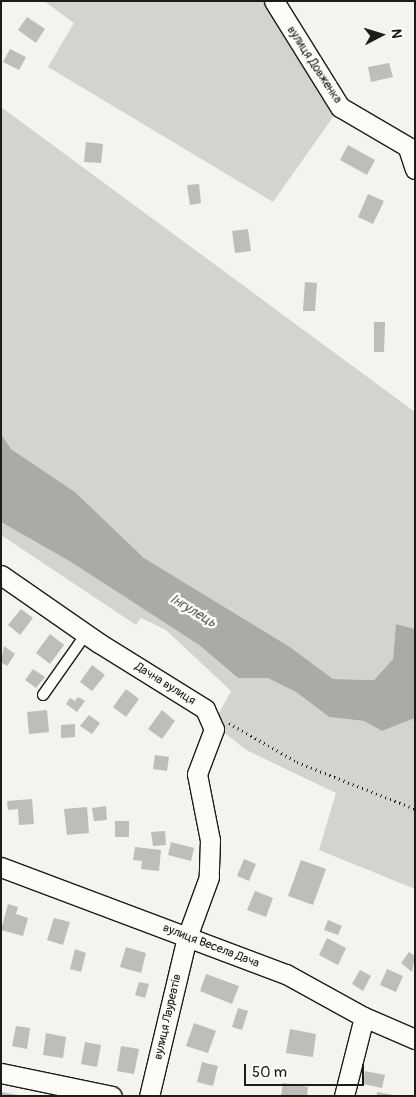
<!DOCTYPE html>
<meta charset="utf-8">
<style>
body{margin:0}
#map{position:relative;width:416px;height:1097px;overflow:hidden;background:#f4f3ee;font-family:Pangolin,sans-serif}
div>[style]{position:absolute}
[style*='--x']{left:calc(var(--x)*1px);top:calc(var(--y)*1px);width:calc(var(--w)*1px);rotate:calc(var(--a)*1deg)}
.green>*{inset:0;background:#d4d3cf}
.water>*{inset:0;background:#abaaa6}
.building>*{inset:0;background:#bebdba}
.path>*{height:3px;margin-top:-1.5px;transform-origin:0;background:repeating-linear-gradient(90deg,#1c1c1c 0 1px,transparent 0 5px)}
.roads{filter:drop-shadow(1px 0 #1c1c1c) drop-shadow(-1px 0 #1c1c1c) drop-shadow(0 1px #1c1c1c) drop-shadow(0 -1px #1c1c1c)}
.lane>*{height:10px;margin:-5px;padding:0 5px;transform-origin:5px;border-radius:5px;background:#fdfcf7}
.street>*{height:19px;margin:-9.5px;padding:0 9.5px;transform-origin:9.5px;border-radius:9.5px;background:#fdfcf7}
span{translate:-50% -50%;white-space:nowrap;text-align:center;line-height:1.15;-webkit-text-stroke:5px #fdfcf7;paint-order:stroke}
.street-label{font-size:12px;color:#1c1c1c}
.water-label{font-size:14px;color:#5c5c5a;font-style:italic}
.frame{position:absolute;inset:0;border:2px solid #1c1c1c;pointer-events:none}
.north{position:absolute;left:356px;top:10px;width:50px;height:50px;-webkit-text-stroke:4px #fdfcf7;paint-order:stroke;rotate:85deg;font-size:14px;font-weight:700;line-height:20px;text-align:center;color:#1c1c1c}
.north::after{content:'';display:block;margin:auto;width:18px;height:22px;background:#1c1c1c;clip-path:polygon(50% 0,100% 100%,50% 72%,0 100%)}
.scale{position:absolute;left:244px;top:1064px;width:120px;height:22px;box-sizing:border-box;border:2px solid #1c1c1c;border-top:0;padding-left:6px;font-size:15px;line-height:18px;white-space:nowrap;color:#1c1c1c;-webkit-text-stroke:4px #fdfcf7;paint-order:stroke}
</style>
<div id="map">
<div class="green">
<i style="clip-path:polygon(44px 1px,274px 1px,340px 107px,273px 202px,48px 67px,74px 23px)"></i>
<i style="clip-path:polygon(1px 107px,415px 412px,415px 629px,396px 624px,393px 659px,374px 680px,333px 679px,290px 647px,144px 558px,75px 492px,11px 449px,1px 434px)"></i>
<i style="clip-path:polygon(1px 522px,71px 562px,199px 645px,238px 678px,268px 677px,296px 692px,329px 717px,364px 721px,382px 731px,415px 718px,415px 889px,319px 850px,336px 793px,246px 750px,220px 729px,217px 717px,231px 691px,215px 676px,166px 630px,141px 618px,136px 625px,1px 535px)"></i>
</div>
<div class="water">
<i style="clip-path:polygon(1px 434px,11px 449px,75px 492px,144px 558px,290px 647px,333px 679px,374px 680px,393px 659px,396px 624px,415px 629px,415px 718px,382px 731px,364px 721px,329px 717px,296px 692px,268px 678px,238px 678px,199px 645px,71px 562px,1px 522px)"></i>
</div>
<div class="building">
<i style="clip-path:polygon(27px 17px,45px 29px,36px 43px,18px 30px)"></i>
<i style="clip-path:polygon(10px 49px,26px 57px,19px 70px,3px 62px)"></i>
<i style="clip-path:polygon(389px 63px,393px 77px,371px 82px,368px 67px)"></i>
<i style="clip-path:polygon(86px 142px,103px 144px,101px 163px,84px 162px)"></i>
<i style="clip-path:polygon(348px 145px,375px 160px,367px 175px,340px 160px)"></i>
<i style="clip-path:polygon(199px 184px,201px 203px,190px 205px,187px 185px)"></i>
<i style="clip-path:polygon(368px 194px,384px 201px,373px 224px,358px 217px)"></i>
<i style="clip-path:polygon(248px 229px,251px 251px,235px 253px,232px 231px)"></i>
<i style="clip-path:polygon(305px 282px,317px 283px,315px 311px,303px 311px)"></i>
<i style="clip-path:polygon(374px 322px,385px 322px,384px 352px,374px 352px)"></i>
<i style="clip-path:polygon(21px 609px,33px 618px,20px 635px,8px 625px)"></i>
<i style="clip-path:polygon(50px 634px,64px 645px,50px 664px,36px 653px)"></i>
<i style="clip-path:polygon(4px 646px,15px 654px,7px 666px,1px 662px)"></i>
<i style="clip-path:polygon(92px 665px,105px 675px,92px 691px,80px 682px)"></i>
<i style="clip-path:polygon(33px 669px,45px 677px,36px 688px,25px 680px)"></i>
<i style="clip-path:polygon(126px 689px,139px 699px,126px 717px,113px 707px)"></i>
<i style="clip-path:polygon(78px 697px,85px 701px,77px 712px,66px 704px,70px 698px,75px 701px)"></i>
<i style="clip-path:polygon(47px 710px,49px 732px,29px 734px,27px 712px)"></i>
<i style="clip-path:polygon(162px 710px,175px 721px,162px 739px,148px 729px)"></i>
<i style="clip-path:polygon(89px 715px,100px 723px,92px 734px,80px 726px)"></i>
<i style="clip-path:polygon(75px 724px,75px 737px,61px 738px,61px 725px)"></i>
<i style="clip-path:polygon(155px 755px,169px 757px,167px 771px,153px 769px)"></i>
<i style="clip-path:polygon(32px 799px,34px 824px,19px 825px,18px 809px,8px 810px,7px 801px)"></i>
<i style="clip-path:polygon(106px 806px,107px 820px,94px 821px,92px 808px)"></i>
<i style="clip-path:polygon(87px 807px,89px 833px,67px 835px,64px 809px)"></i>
<i style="clip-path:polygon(115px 821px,129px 821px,129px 837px,115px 837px)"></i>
<i style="clip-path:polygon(165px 831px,166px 845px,153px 846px,151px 832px)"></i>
<i style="clip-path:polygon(171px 842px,194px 848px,191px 861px,168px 855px)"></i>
<i style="clip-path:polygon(135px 847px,161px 850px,159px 871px,141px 869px,142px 861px,133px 860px)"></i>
<i style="clip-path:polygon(244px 859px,256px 864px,249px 881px,237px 876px)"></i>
<i style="clip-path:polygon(301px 860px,326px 869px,313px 905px,288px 896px)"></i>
<i style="clip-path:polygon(255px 891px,273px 898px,266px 917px,247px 910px)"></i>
<i style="clip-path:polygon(8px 904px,18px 907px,16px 914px,28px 918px,23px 936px,1px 930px)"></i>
<i style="clip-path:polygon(54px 918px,70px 922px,63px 945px,47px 940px)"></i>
<i style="clip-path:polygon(328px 920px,342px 926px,338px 935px,324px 930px)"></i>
<i style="clip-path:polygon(327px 938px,346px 948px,338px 965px,319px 955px)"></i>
<i style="clip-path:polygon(126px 947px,146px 953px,141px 973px,120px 967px)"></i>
<i style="clip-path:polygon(75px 949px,86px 953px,81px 972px,70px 969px)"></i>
<i style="clip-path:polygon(409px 952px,415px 956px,412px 972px,401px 963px)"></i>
<i style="clip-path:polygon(387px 969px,403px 976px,396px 992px,380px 985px)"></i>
<i style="clip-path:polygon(360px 970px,371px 976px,363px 991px,352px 984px)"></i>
<i style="clip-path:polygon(206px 974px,239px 986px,232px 1004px,200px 991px)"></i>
<i style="clip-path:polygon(139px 982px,149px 984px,145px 998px,135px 995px)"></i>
<i style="clip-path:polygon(238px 1008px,248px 1011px,242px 1030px,232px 1027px)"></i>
<i style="clip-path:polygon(194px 1023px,216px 1031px,208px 1053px,186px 1046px)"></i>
<i style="clip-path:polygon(16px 1026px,30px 1028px,27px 1049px,12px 1046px)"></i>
<i style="clip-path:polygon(290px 1029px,316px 1034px,313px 1057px,286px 1053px)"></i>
<i style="clip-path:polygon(46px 1033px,66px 1037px,63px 1058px,43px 1055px)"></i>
<i style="clip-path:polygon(85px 1042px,101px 1045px,97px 1067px,81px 1064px)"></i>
<i style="clip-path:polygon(121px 1046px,139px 1049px,134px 1074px,117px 1071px)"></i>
<i style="clip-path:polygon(202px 1062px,218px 1066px,213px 1086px,197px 1082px)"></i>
<i style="clip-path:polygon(365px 1071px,385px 1075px,382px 1088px,363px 1084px)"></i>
<i style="clip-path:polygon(283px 1083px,308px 1087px,307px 1096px,281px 1096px)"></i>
<i style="clip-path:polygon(1px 1092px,18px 1095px,18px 1096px,1px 1096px)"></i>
<i style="clip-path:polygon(377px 1092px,394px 1095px,394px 1096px,377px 1096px)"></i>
</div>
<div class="path">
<i style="--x:229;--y:723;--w:78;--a:29.8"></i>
<i style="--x:297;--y:762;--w:127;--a:21.7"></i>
</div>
<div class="roads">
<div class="lane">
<i style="--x:43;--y:695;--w:75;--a:-54.8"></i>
</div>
<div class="street">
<i style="--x:274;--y:1;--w:125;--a:58.1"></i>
<i style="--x:340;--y:107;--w:87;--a:30.4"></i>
<i style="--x:408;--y:148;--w:22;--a:72"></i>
<i style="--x:1;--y:575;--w:119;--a:34.8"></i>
<i style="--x:99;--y:643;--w:125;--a:31.9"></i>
<i style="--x:205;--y:709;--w:22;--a:66"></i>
<i style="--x:214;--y:729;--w:48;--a:110.7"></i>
<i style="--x:197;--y:774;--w:67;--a:78.9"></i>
<i style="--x:210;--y:840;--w:37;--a:92"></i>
<i style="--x:209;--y:877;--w:64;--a:110.1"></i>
<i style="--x:187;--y:937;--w:163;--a:103.4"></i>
<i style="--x:1;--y:867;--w:304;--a:20.6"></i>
<i style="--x:286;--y:974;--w:89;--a:28.9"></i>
<i style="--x:364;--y:1017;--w:56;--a:23.3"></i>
<i style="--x:1;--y:1073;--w:113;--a:11.7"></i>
<i style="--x:344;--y:1096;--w:81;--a:-75.8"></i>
</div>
</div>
<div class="street-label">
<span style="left:314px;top:65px;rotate:57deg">вулиця Довженка</span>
<span style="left:165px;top:684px;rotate:32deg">Дачна вулиця</span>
<span style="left:211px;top:946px;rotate:21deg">вулиця Весела Дача</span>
<span style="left:168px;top:1017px;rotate:-77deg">вулиця Лауреатів</span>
</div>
<div class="water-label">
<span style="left:193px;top:611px;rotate:31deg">Інгулець</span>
</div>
<div class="frame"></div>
<div class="north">N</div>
<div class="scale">50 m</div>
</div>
